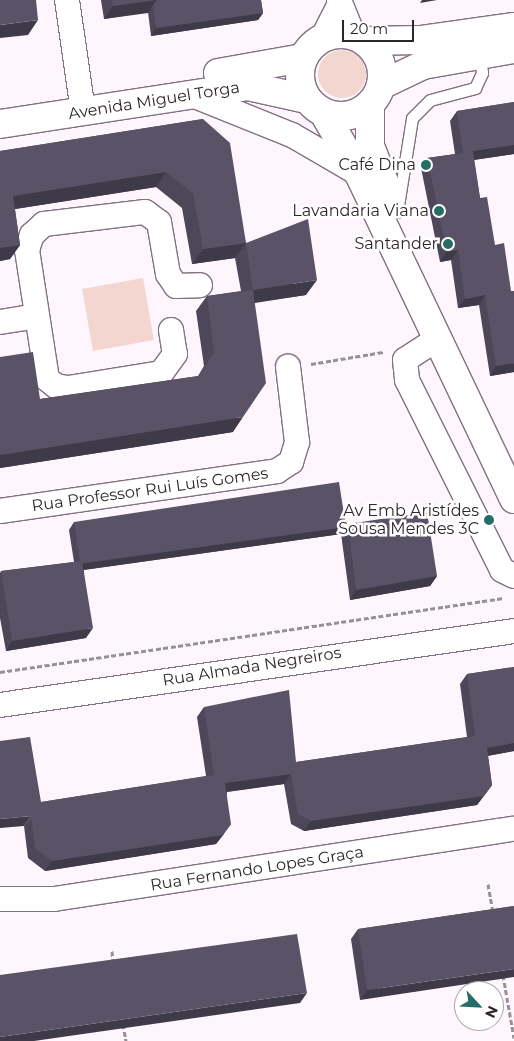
<!DOCTYPE html>
<meta charset="utf-8">
<style>
body{margin:0}
#map{position:relative;width:514px;height:1041px;overflow:hidden;background:#fff6fd;font-family:Montserrat,sans-serif}
div>[style]{position:absolute}
[style*='--x']{left:calc(var(--x)*1px);top:calc(var(--y)*1px);width:calc(var(--w)*1px);rotate:calc(var(--a)*1deg)}
.green>*{inset:0;background:#f3d6d0}
.round{border-radius:50%}
.path>*{height:3px;margin-top:-1.5px;transform-origin:0;background:repeating-linear-gradient(90deg,#988f96 0 5px,transparent 0 7.5px)}
.roads{filter:drop-shadow(1px 0 #837080) drop-shadow(-1px 0 #837080) drop-shadow(0 1px #837080) drop-shadow(0 -1px #837080)}
.service>*{height:11px;margin:-5.5px;padding:0 5.5px;transform-origin:5.5px;border-radius:5.5px;background:#fff}
.minor>*{height:24px;margin:-12px;padding:0 12px;transform-origin:12px;border-radius:12px;background:#fff}
.tertiary>*{height:28px;margin:-14px;padding:0 14px;transform-origin:14px;border-radius:14px;background:#fff}
.tertiary>.ring{margin:-14px;padding:0;box-sizing:content-box;background:none;border:28px solid #fff;border-radius:50%}
.wall>*{inset:0;background:#4d4759}
.shaded-wall>*{inset:0;background:#3f3a48}
.building>*{inset:0;background:#5a5367}
.dots>*{width:14px;height:14px;translate:-50% -50%;box-sizing:border-box;border:2px solid #fff;border-radius:50%}
span{translate:-50% -50%;white-space:nowrap;text-align:center;line-height:1.15;-webkit-text-stroke:5px #fff;paint-order:stroke}
.street-label{font-size:16px;color:#2e262d}
.poi-label{font-size:16px;color:#2e262d}
.right{translate:-100% -50%;text-align:right}
.north{position:absolute;left:454px;top:981px;width:50px;height:50px;box-sizing:border-box;background:#fff;border:1px solid #aba8ab;border-radius:50%;rotate:115deg;font-size:14px;font-weight:700;line-height:20px;text-align:center;color:#2e262d}
.north::after{content:'';display:block;margin:auto;width:18px;height:22px;background:#266e65;clip-path:polygon(50% 0,100% 100%,50% 72%,0 100%)}
.scale{position:absolute;left:342px;top:20px;width:72px;height:22px;box-sizing:border-box;border:2px solid #2e262d;border-top:0;padding-left:6px;font-size:15px;line-height:18px;white-space:nowrap;color:#2e262d;-webkit-text-stroke:4px #fff;paint-order:stroke}
</style>
<div id="map">
<div class="green">
<i class="round" style="left:318px;top:50px;width:48px;height:48px"></i>
<i style="clip-path:polygon(143px 278px,154px 340px,93px 351px,82px 289px)"></i>
</div>
<div class="path">
<i style="--x:311;--y:364;--w:73;--a:-9.5"></i>
<i style="--x:0;--y:672;--w:509;--a:-8.35"></i>
<i style="--x:488;--y:884;--w:28;--a:80"></i>
<i style="--x:112;--y:951;--w:10;--a:84"></i>
<i style="--x:503;--y:975;--w:64;--a:80.1"></i>
<i style="--x:123;--y:1024;--w:17;--a:80"></i>
</div>
<div class="roads">
<div class="service">
<i style="--x:397;--y:212;--w:95;--a:-80.9"></i>
<i style="--x:412;--y:118;--w:25;--a:-45"></i>
<i style="--x:430;--y:100;--w:47;--a:-14.9"></i>
<i style="--x:475;--y:88;--w:17;--a:-65"></i>
<i style="--x:482;--y:73;--w:18;--a:-96"></i>
</div>
<div class="minor">
<i style="--x:67;--y:0;--w:112;--a:81.8"></i>
<i style="--x:339;--y:0;--w:38;--a:68"></i>
<i style="--x:323;--y:37;--w:36;--a:-63"></i>
<i style="--x:190;--y:94;--w:110;--a:21.9"></i>
<i style="--x:292;--y:135;--w:78;--a:30.2"></i>
<i style="--x:0;--y:322;--w:37;--a:-9"></i>
<i style="--x:171;--y:330;--w:24;--a:81"></i>
<i style="--x:175;--y:354;--w:24;--a:126"></i>
<i style="--x:161;--y:373;--w:94;--a:170.8"></i>
<i style="--x:68;--y:388;--w:12;--a:-171"></i>
<i style="--x:56;--y:386;--w:11;--a:-142"></i>
<i style="--x:47;--y:379;--w:131;--a:-98.8"></i>
<i style="--x:27;--y:250;--w:16;--a:-72"></i>
<i style="--x:32;--y:235;--w:16;--a:-43"></i>
<i style="--x:44;--y:224;--w:102;--a:-6.8"></i>
<i style="--x:145;--y:212;--w:17;--a:36"></i>
<i style="--x:159;--y:222;--w:53;--a:80.2"></i>
<i style="--x:168;--y:274;--w:14;--a:56"></i>
<i style="--x:176;--y:286;--w:24;--a:-2"></i>
<i style="--x:437;--y:339;--w:38;--a:147"></i>
<i style="--x:405;--y:360;--w:20;--a:84"></i>
<i style="--x:407;--y:380;--w:212;--a:63.4"></i>
<i style="--x:502;--y:570;--w:13;--a:27"></i>
<i style="--x:0;--y:511;--w:280;--a:-8.2"></i>
<i style="--x:277;--y:471;--w:17;--a:-33"></i>
<i style="--x:291;--y:462;--w:21;--a:-73"></i>
<i style="--x:297;--y:442;--w:76;--a:-96.8"></i>
<i style="--x:0;--y:705;--w:519;--a:-8.19"></i>
<i style="--x:0;--y:899;--w:54;--a:0"></i>
<i style="--x:54;--y:899;--w:465;--a:-8.7"></i>
</div>
<div class="tertiary">
<i class="ring" style="left:300px;top:34px;width:54px;height:54px"></i>
<i style="--x:365;--y:41;--w:55;--a:-1"></i>
<i style="--x:420;--y:40;--w:95;--a:-7.9"></i>
<i style="--x:218;--y:73;--w:86;--a:-10"></i>
<i style="--x:381;--y:85;--w:47;--a:-25.5"></i>
<i style="--x:423;--y:65;--w:92;--a:-10"></i>
<i style="--x:370;--y:104;--w:42;--a:90"></i>
<i style="--x:370;--y:146;--w:53;--a:68.8"></i>
<i style="--x:324;--y:113;--w:70;--a:60.2"></i>
<i style="--x:359;--y:174;--w:360;--a:64.5"></i>
<i style="--x:0;--y:124;--w:251;--a:-8.7"></i>
<i style="--x:248;--y:86;--w:59;--a:12.6"></i>
</div>
</div>
<div class="wall">
<i style="clip-path:polygon(101px 0,261px 0,263px 13px,258px 20px,151px 36px,148px 12px,104px 19px)"></i>
<i style="clip-path:polygon(514px 102px,514px 154px,474px 160px,480px 198px,514px 372px,490px 376px,479px 305px,458px 308px,451px 260px,440px 262px,421px 168px,427px 158px,455px 154px,450px 121px,457px 111px)"></i>
<i style="clip-path:polygon(203px 119px,246px 243px,306px 295px,255px 303px,233px 432px,0 468px,0 357px,40px 399px,198px 376px,204px 366px,196px 311px,207px 296px,241px 291px,235px 258px,192px 264px,182px 208px,156px 187px,15px 209px,20px 245px,10px 259px,0 261px,0 151px)"></i>
<i style="clip-path:polygon(74px 522px,346px 527px,348px 524px,437px 576px,430px 586px,350px 600px,341px 534px,84px 570px,86px 638px,6px 651px,0 618px,0 573px,1px 571px,74px 562px,69px 530px)"></i>
<i style="clip-path:polygon(514px 667px,514px 751px,488px 756px,492px 785px,477px 805px,304px 831px,291px 824px,284px 784px,227px 792px,224px 834px,216px 844px,45px 871px,28px 858px,24px 826px,41px 802px,206px 776px,197px 717px,204px 707px,296px 762px,467px 737px,460px 684px,467px 674px)"></i>
<i style="clip-path:polygon(514px 906px,360px 1000px,351px 939px,358px 929px)"></i>
</div>
<div class="shaded-wall">
<i style="clip-path:polygon(157px 0,148px 13px,104px 19px,113px 6px)"></i>
<i style="clip-path:polygon(422px 0,437px 0,420px 3px)"></i>
<i style="clip-path:polygon(263px 13px,258px 20px,151px 36px,156px 28px)"></i>
<i style="clip-path:polygon(38px 20px,28px 35px,0 38px,0 25px)"></i>
<i style="clip-path:polygon(514px 145px,514px 154px,466px 161px,473px 151px)"></i>
<i style="clip-path:polygon(166px 172px,156px 187px,2px 211px,13px 196px)"></i>
<i style="clip-path:polygon(246px 243px,235px 258px,192px 264px,203px 249px)"></i>
<i style="clip-path:polygon(20px 245px,10px 259px,0 261px,0 248px)"></i>
<i style="clip-path:polygon(458px 250px,451px 260px,440px 262px,447px 252px)"></i>
<i style="clip-path:polygon(317px 280px,306px 295px,243px 304px,253px 290px)"></i>
<i style="clip-path:polygon(485px 295px,479px 305px,458px 308px,465px 299px)"></i>
<i style="clip-path:polygon(514px 363px,514px 372px,490px 376px,496px 366px)"></i>
<i style="clip-path:polygon(243px 417px,233px 432px,0 468px,0 455px)"></i>
<i style="clip-path:polygon(346px 527px,341px 534px,75px 571px,80px 564px)"></i>
<i style="clip-path:polygon(437px 576px,430px 586px,350px 600px,356px 590px)"></i>
<i style="clip-path:polygon(93px 628px,86px 638px,6px 651px,12px 641px)"></i>
<i style="clip-path:polygon(514px 743px,514px 751px,480px 757px,487px 748px)"></i>
<i style="clip-path:polygon(291px 774px,284px 784px,218px 793px,225px 783px)"></i>
<i style="clip-path:polygon(492px 785px,477px 805px,304px 831px,311px 821px)"></i>
<i style="clip-path:polygon(31px 816px,24px 826px,0 828px,0 819px)"></i>
<i style="clip-path:polygon(231px 824px,216px 844px,45px 871px,52px 861px)"></i>
<i style="clip-path:polygon(514px 969px,514px 977px,360px 1000px,367px 990px)"></i>
<i style="clip-path:polygon(307px 993px,300px 1003px,34px 1041px,0 1041px,0 1037px)"></i>
</div>
<div class="building">
<i style="clip-path:polygon(0 0,36px 0,38px 20px,0 25px)"></i>
<i style="clip-path:polygon(112px 0,156px 0,113px 6px)"></i>
<i style="clip-path:polygon(157px 0,261px 0,263px 13px,156px 28px,153px 5px)"></i>
<i style="clip-path:polygon(514px 102px,514px 145px,473px 151px,480px 198px,487px 197px,495px 245px,504px 243px,511px 291px,514px 291px,514px 363px,496px 366px,485px 295px,465px 299px,458px 250px,447px 252px,427px 158px,463px 153px,457px 111px)"></i>
<i style="clip-path:polygon(203px 119px,230px 143px,246px 243px,203px 249px,193px 193px,166px 172px,13px 196px,20px 245px,0 248px,0 151px)"></i>
<i style="clip-path:polygon(308px 219px,317px 280px,253px 290px,246px 243px)"></i>
<i style="clip-path:polygon(253px 290px,266px 383px,243px 417px,0 455px,0 357px,33px 352px,40px 399px,199px 376px,214px 352px,207px 296px)"></i>
<i style="clip-path:polygon(339px 482px,346px 527px,83px 563px,82px 561px,80px 561px,74px 522px)"></i>
<i style="clip-path:polygon(427px 512px,437px 576px,356px 590px,348px 524px)"></i>
<i style="clip-path:polygon(82px 561px,93px 628px,12px 641px,1px 571px)"></i>
<i style="clip-path:polygon(514px 667px,514px 743px,487px 748px,492px 785px,484px 796px,311px 821px,298px 814px,291px 774px,225px 783px,231px 824px,223px 835px,52px 861px,35px 848px,31px 816px,0 819px,0 741px,30px 737px,41px 802px,214px 775px,204px 707px,289px 690px,296px 762px,475px 736px,467px 674px)"></i>
<i style="clip-path:polygon(514px 906px,514px 969px,367px 990px,358px 929px)"></i>
<i style="clip-path:polygon(297px 934px,307px 993px,0 1037px,0 975px)"></i>
</div>
<div class="dots">
<i style="left:426px;top:165px;background:#266e65"></i>
<i style="left:439px;top:211px;background:#266e65"></i>
<i style="left:448px;top:244px;background:#266e65"></i>
<i style="left:489px;top:520px;background:#266e65"></i>
</div>
<div class="street-label">
<span style="left:154px;top:101px;rotate:-9deg">Avenida Miguel Torga</span>
<span style="left:150px;top:490px;rotate:-8deg">Rua Professor Rui Luís Gomes</span>
<span style="left:252px;top:667px;rotate:-9deg">Rua Almada Negreiros</span>
<span style="left:257px;top:869px;rotate:-9deg">Rua Fernando Lopes Graça</span>
</div>
<div class="poi-label">
<span class="right" style="left:416px;top:165px">Café Dina</span>
<span class="right" style="left:429px;top:211px">Lavandaria Viana</span>
<span class="right" style="left:438px;top:244px">Santander</span>
<span class="right" style="left:479px;top:520px">Av Emb Aristídes<br>Sousa Mendes 3C</span>
</div>
<div class="north">N</div>
<div class="scale">20 m</div>
</div>
